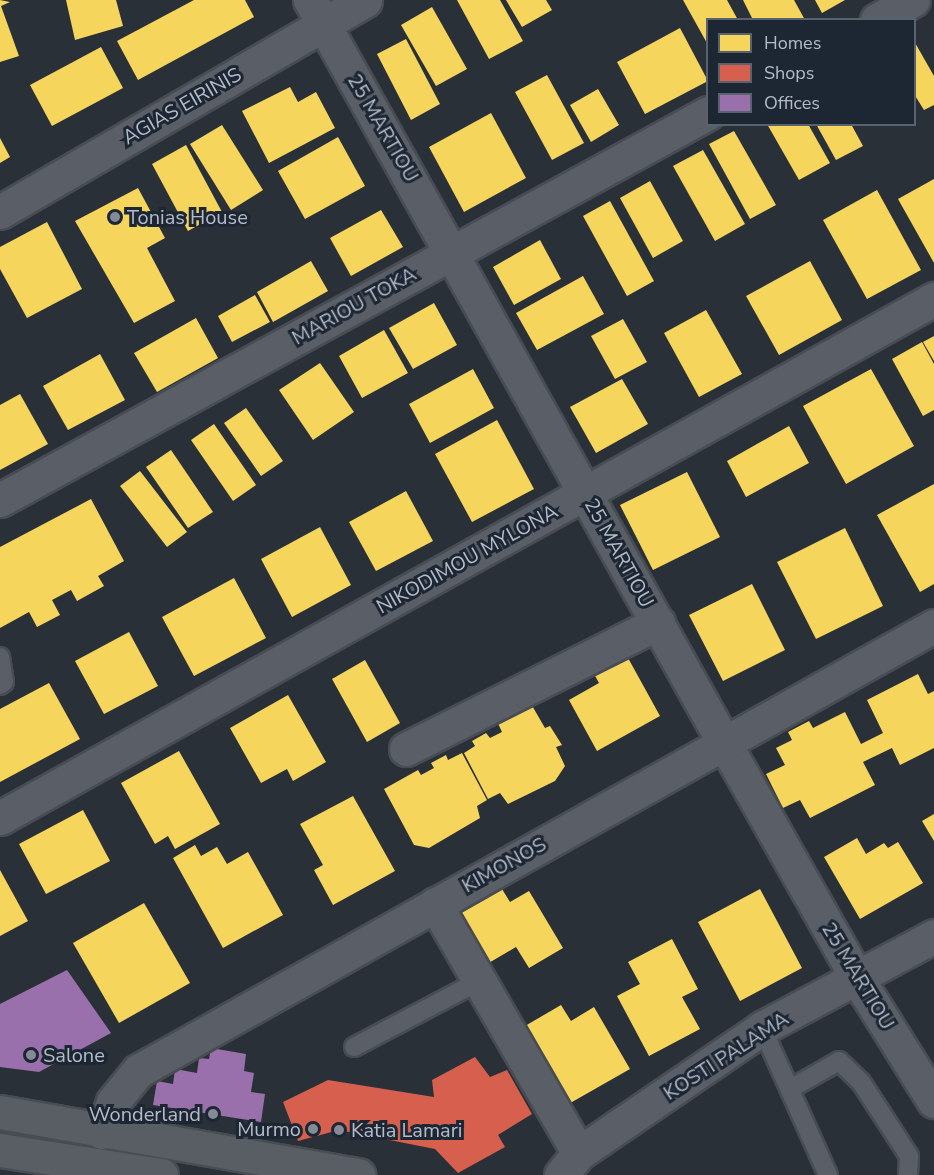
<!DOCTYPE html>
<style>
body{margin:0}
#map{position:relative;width:934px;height:1175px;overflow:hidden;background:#2a3038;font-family:"Nunito Sans",sans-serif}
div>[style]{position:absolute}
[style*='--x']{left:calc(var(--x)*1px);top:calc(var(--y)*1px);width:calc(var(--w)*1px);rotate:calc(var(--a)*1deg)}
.homes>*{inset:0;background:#f6d55c}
.shops>*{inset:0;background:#d6604d}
.offices>*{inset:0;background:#9970ab}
.roads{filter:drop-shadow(2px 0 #484c53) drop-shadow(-2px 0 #484c53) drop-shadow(0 2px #484c53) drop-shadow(0 -2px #484c53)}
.service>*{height:18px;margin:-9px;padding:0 9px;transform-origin:9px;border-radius:9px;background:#5a5e66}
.minor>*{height:33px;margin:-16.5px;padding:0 16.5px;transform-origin:16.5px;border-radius:16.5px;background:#5a5e66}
.tertiary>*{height:33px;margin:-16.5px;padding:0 16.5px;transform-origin:16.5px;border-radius:16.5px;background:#5a5e66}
.secondary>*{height:33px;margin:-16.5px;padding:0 16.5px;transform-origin:16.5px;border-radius:16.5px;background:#595d64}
.dots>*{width:16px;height:16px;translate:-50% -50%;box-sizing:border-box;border:3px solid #1d2633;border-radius:50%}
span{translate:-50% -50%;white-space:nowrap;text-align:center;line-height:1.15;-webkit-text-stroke:6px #1d2633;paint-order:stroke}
.street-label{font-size:20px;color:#b4bcc9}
.poi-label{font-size:20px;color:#b4bcc9}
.left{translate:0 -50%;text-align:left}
.right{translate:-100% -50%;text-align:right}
.legend{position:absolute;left:706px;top:18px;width:210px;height:108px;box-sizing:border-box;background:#1d2633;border:2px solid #59626f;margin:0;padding:8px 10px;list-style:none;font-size:18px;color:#b4bcc9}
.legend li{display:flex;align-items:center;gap:12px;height:30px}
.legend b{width:30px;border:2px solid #59626f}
</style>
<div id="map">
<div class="homes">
<i style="clip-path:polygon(0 0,10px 2px,1px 6px,19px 56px,0 62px)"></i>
<i style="clip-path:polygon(66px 0,116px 0,123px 26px,75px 40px)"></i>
<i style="clip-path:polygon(194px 0,245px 0,254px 17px,138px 80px,117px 41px)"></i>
<i style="clip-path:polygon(457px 0,500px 0,523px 41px,489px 59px)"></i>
<i style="clip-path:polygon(506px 0,546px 0,552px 10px,522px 27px)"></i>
<i style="clip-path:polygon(683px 0,727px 0,738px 20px,708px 20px,708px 45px)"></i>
<i style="clip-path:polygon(743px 0,794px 0,805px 20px,753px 20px)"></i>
<i style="clip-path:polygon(815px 0,845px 0,822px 13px)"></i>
<i style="clip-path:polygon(432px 7px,467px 69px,436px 86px,401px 25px)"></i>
<i style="clip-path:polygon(680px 28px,708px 81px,645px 114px,617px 62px)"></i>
<i style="clip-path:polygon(406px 39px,440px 104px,411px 120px,377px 54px)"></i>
<i style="clip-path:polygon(914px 41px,934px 76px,934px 105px,924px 110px,914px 94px)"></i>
<i style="clip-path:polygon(101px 47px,123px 88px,52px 126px,30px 85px)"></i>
<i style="clip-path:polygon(547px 75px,584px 143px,552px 160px,515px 92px)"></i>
<i style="clip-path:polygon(290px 87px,298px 102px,316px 92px,335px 128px,269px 163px,242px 111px)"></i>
<i style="clip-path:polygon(598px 89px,619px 125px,591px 142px,570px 105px)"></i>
<i style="clip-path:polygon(491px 113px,526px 178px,464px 212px,429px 147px)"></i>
<i style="clip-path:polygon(767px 124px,808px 124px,830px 163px,799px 180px)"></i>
<i style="clip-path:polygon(816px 124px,851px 124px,863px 146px,836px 160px)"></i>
<i style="clip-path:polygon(222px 125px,263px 190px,231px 210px,190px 144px)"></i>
<i style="clip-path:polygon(734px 131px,776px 205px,750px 219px,709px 144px)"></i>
<i style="clip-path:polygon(338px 137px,365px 186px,305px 219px,278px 171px)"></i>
<i style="clip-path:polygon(0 138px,10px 157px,0 163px)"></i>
<i style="clip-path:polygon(186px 145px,222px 212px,188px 231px,152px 164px)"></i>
<i style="clip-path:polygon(703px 150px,745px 224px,715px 241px,673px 166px)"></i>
<i style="clip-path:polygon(934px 179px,934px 263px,898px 199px)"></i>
<i style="clip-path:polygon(650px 181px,683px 241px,653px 258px,620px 198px)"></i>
<i style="clip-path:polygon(138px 188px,165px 238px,147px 248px,175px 301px,134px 323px,75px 221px)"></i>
<i style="clip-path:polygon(877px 190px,921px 270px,867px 299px,823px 220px)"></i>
<i style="clip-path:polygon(610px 201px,654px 281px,627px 296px,583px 216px)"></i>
<i style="clip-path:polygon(381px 210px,403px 247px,351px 276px,330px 238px)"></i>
<i style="clip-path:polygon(47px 222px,82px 289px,27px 318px,0 269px,0 247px)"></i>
<i style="clip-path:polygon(540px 240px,561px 279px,514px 305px,493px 267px)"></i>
<i style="clip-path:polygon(311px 261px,328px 291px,273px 322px,257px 292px)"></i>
<i style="clip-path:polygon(810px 261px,842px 320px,779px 355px,746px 296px)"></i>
<i style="clip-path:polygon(583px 276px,604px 314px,537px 350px,516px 313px)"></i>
<i style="clip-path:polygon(255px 295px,270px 322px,232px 342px,218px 316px)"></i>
<i style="clip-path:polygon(434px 303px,457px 345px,413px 369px,389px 328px)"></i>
<i style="clip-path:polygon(706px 310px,742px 374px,699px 397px,664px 333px)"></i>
<i style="clip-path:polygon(196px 318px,218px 358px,157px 392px,134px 353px)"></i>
<i style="clip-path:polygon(623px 319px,647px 362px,615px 379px,591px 336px)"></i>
<i style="clip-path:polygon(384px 330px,408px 373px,362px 398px,339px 356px)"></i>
<i style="clip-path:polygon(934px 336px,934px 361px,923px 342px)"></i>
<i style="clip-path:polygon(922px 342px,934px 364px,934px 410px,923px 416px,892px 359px)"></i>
<i style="clip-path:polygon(100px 354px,125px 400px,68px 430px,43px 386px)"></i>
<i style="clip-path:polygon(320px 363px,354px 412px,313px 440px,279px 390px)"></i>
<i style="clip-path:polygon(473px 369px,494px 408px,430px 443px,409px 404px)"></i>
<i style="clip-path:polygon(871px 369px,914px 446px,846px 484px,803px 406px)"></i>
<i style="clip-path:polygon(622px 379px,648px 424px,596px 453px,570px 407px)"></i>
<i style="clip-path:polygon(20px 394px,48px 444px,0 470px,0 405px)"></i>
<i style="clip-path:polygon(246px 408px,283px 461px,261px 476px,224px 423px)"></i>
<i style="clip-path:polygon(497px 420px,534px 489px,472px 522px,435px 454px)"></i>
<i style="clip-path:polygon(214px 424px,256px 485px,233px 501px,191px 440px)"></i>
<i style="clip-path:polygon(789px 426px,809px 463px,746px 497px,727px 461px)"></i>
<i style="clip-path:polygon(171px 450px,213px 512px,188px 528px,146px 467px)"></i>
<i style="clip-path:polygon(140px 471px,187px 532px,167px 547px,120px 486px)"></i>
<i style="clip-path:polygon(687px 472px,720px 537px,653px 570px,620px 505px)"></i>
<i style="clip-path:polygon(934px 484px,934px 584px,920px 592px,877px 515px)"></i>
<i style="clip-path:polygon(406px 491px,433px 541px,376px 571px,349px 522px)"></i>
<i style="clip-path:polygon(91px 499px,124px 561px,98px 576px,104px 586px,77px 601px,71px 590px,52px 600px,60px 615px,37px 627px,29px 612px,0 628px,0 547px)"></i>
<i style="clip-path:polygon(320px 527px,351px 585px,292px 617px,261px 559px)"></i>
<i style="clip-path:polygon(845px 528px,883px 606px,816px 639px,777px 562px)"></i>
<i style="clip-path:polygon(234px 578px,266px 638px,194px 676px,162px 617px)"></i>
<i style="clip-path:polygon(752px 584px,785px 650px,723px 681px,689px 615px)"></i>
<i style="clip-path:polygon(129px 632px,158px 686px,104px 714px,75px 661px)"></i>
<i style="clip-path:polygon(622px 647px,660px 716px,597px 751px,569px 700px,599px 683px,589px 665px)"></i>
<i style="clip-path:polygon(365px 660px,400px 723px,367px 742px,332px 679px)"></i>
<i style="clip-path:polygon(918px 674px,928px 694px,934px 691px,934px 748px,900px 765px,892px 748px,863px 762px,875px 785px,810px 818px,800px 800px,783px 808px,766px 774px,785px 765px,776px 748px,792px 740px,788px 732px,809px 721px,813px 728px,845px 712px,861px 744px,883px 733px,867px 700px)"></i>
<i style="clip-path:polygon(49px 683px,80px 739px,0 782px,0 709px)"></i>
<i style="clip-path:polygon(288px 695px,326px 762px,293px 781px,287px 769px,261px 783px,230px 728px)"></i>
<i style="clip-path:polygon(527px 697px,545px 728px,550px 726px,562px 745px,556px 747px,565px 766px,555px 781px,508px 804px,500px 793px,488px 799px,464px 753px,475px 746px,472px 741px,486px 733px,490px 738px,502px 732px,494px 715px)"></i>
<i style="clip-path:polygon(179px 751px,220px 824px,175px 849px,168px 836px,155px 844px,121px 783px)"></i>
<i style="clip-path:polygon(462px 753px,487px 800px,477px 806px,480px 818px,429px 848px,414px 845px,384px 789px,418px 770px,421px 775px,434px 768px,431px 763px,446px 755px,448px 760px)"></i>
<i style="clip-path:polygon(353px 796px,395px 871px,333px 905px,314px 870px,323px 865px,300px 824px)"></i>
<i style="clip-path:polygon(83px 810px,110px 861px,46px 894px,19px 844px)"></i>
<i style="clip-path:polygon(934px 814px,934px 841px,922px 821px)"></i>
<i style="clip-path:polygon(857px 838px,866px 854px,884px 843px,888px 848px,898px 842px,923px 883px,860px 919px,824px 857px)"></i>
<i style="clip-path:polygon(195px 845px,201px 856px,217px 847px,227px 864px,248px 852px,283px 915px,223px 948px,173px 858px)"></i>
<i style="clip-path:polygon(0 870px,28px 921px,0 936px)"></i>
<i style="clip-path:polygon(502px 889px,510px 902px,529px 891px,563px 948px,529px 968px,516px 947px,487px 964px,458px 915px)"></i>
<i style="clip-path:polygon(760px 889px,802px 968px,740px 1001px,698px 922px)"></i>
<i style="clip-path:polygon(144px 903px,190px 983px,119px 1023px,73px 943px)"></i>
<i style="clip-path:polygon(672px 939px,698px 989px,682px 997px,700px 1029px,649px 1056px,617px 996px,640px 984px,628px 962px)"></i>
<i style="clip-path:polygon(561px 1005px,571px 1021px,594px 1007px,630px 1069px,558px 1110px,513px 1033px)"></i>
</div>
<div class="shops">
<i style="clip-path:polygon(475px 1057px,490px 1077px,507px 1070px,532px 1114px,498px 1135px,505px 1147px,458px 1173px,435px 1149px,339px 1130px,298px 1141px,283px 1102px,328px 1080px,434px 1097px,432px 1080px)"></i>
</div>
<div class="offices">
<i style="clip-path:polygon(67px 970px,111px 1033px,39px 1072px,0 1067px,0 1004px)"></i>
<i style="clip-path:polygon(211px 1048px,246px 1054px,244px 1071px,254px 1073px,251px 1092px,265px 1094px,261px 1122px,153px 1105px,157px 1081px,173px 1084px,175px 1069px,197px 1073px,199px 1058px,209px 1059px)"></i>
</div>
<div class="roads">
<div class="service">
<i style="--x:0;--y:657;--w:25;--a:81"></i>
<i style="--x:4;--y:682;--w:5;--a:143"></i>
<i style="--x:762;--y:1028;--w:161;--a:65.8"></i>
<i style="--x:354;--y:1047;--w:141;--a:-27.8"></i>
<i style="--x:790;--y:1089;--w:56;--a:-29.7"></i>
<i style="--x:839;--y:1061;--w:30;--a:44"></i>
<i style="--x:861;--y:1082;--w:88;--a:57"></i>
<i style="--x:909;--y:1156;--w:19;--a:93"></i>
</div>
<div class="minor">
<i style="--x:310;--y:0;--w:848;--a:60.87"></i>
<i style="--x:723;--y:741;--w:272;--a:60.5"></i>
<i style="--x:857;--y:978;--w:145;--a:58"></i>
<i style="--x:877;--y:20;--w:41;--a:-29.1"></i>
<i style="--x:0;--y:212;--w:422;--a:-30.1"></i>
<i style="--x:0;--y:500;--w:807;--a:-28.66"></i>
<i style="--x:406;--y:749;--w:282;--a:-26.6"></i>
<i style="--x:435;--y:904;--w:288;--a:60"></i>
<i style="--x:102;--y:1132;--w:32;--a:-70"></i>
<i style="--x:113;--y:1102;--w:40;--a:-51"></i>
<i style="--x:138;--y:1071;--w:912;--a:-29.21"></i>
<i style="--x:561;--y:1175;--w:28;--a:-51"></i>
<i style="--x:579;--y:1153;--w:222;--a:-34.3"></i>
<i style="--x:762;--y:1028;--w:195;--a:-28.1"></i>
</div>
<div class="tertiary">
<i style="--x:0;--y:818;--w:1069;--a:-29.06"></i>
</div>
<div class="secondary">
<i style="--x:0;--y:1112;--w:364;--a:10"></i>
<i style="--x:0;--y:1150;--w:163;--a:8.8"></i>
</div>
</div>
<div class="dots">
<i style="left:115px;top:217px;background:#848b96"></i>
<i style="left:31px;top:1055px;background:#848b96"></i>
<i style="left:213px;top:1114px;background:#848b96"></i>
<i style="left:313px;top:1129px;background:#848b96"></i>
<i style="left:339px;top:1130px;background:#848b96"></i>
</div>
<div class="street-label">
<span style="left:182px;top:106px;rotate:-30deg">AGIAS EIRINIS</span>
<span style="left:383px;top:128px;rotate:60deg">25 MARTIOU</span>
<span style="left:354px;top:306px;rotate:-29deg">MARIOU TOKA</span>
<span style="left:619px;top:553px;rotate:61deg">25 MARTIOU</span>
<span style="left:467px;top:559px;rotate:-29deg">NIKODIMOU MYLONA</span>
<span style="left:504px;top:865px;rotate:-29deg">KIMONOS</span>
<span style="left:858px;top:976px;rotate:59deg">25 MARTIOU</span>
<span style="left:726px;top:1056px;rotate:-33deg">KOSTI PALAMA</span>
</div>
<div class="poi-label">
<span class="left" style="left:127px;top:217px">Tonias House</span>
<span class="left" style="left:43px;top:1055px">Salone</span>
<span class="right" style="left:201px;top:1114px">Wonderland</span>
<span class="right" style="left:301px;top:1129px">Murmo</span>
<span class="left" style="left:351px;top:1130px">Katia Lamari</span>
</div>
<ul class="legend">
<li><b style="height:16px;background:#f6d55c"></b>Homes</li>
<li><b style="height:16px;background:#d6604d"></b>Shops</li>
<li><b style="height:16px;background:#9970ab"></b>Offices</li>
</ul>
</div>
